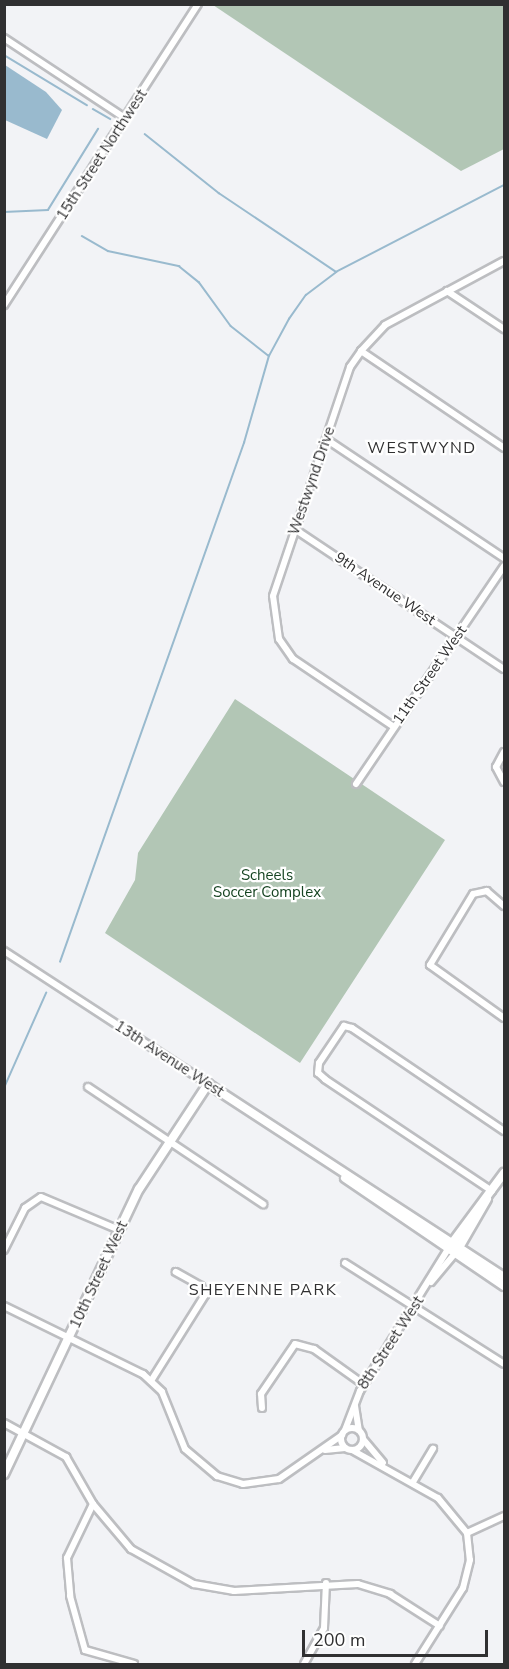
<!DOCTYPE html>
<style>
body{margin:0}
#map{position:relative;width:509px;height:1669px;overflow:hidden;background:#f2f3f6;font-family:"Nunito Sans",sans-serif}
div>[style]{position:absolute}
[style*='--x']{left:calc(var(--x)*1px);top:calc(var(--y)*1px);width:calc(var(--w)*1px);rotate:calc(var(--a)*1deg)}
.green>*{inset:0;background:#b2c6b5}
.water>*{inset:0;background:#99bace}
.stream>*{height:1.5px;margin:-0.75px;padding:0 0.75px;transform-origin:0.75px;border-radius:0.75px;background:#99bace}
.roads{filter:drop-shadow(2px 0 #bdbec1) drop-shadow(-2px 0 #bdbec1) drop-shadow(0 2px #bdbec1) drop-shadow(0 -2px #bdbec1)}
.minor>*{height:6px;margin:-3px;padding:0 3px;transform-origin:3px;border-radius:3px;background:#fff}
.minor>.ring{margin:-3px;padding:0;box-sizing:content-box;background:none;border:6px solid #fff;border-radius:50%}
.tertiary>*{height:8px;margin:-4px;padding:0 4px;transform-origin:4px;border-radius:4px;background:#fff}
span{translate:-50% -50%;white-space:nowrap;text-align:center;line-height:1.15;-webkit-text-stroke:4.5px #fff;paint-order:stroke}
.street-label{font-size:15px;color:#303031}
.park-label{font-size:15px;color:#164422}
.neighbourhood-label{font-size:16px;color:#303031;letter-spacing:1.5px}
.frame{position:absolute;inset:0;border:6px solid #303031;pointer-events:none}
.scale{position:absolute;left:302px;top:1630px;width:186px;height:27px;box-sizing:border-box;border:3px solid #303031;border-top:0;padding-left:8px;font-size:18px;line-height:21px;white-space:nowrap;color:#303031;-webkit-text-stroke:4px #fff;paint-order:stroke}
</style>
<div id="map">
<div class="green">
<i style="clip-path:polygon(213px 5px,504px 5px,504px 149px,461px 171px)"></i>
<i style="clip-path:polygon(235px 699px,445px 840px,300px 1063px,105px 933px,135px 880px,138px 853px)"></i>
</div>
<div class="water">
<i style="clip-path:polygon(5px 65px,46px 92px,62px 110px,47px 139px,5px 120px)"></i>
</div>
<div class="stream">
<i style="--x:4;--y:55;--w:97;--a:31.1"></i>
<i style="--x:93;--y:109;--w:20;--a:30"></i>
<i style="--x:145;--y:134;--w:95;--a:38.6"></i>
<i style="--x:219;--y:193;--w:140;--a:33.9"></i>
<i style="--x:4;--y:212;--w:44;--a:-2.6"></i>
<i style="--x:48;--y:210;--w:95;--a:-58.3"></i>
<i style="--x:82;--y:236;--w:30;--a:30"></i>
<i style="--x:108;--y:251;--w:73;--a:11.9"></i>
<i style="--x:179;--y:266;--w:26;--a:39"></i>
<i style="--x:199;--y:282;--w:54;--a:54"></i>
<i style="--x:231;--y:326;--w:48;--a:38.3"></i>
<i style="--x:60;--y:962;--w:551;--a:-70.48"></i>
<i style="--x:244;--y:443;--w:91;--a:-74"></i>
<i style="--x:269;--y:356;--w:42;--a:-61.6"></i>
<i style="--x:289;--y:319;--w:29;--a:-55"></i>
<i style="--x:306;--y:295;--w:38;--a:-37"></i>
<i style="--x:336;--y:272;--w:189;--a:-27.4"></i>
<i style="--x:4;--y:1088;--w:104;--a:-66.1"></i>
</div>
<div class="roads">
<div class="minor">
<i style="--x:4;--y:38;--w:145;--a:33.5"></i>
<i style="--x:447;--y:291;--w:69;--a:33.7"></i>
<i style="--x:4;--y:305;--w:358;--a:-57.2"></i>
<i style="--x:361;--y:351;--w:173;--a:34.1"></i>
<i style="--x:326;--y:439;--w:214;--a:33.8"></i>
<i style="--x:296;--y:530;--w:250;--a:33.8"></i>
<i style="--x:394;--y:727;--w:122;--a:-146"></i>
<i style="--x:293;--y:659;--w:24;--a:-125"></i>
<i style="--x:279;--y:639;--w:43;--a:-97.9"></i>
<i style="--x:273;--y:596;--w:242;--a:-71.4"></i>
<i style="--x:350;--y:367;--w:19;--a:-55"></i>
<i style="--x:361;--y:351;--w:35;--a:-47"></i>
<i style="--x:385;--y:325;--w:135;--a:-28.3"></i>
<i style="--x:504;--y:752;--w:17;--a:118"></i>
<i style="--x:496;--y:767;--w:17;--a:62"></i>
<i style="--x:356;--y:784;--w:263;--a:-55.8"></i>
<i style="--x:504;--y:906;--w:23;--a:-139"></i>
<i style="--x:487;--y:891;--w:14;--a:168"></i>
<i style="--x:473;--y:894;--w:83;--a:121.2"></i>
<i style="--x:430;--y:965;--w:91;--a:35.6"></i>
<i style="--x:4;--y:951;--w:244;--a:33.1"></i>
<i style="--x:88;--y:1087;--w:211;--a:33.8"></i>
<i style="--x:492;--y:1191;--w:201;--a:-146.2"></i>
<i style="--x:325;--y:1079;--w:9;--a:-139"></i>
<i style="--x:318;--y:1073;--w:10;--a:-84"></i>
<i style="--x:319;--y:1063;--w:45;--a:-56"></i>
<i style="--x:344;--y:1026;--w:8;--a:14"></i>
<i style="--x:352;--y:1028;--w:184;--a:34.1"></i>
<i style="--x:4;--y:1250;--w:47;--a:-63.4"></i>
<i style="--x:25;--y:1208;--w:19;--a:-35"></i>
<i style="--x:41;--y:1197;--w:85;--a:22.9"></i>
<i style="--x:345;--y:1263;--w:188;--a:32.4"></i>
<i style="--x:431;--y:1282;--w:38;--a:-50"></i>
<i style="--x:4;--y:1306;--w:155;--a:26.1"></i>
<i style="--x:143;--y:1374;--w:26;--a:43"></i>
<i style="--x:162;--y:1392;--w:61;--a:68"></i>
<i style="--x:185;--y:1449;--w:42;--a:40.2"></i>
<i style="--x:217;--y:1476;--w:27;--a:17"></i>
<i style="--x:243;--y:1484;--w:36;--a:-8"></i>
<i style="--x:279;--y:1479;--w:77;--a:-34.9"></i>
<i style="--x:151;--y:1381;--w:102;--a:-57.9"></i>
<i style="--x:205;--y:1295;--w:10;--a:-114"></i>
<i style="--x:201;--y:1286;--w:29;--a:-151"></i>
<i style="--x:355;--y:1406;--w:24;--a:81"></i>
<i style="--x:262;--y:1408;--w:14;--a:-94"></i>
<i style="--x:261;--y:1394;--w:60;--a:-55.8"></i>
<i style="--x:295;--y:1344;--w:20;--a:15"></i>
<i style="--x:314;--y:1349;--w:60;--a:35.5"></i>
<i style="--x:4;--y:1423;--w:71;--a:28.7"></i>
<i style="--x:66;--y:1457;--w:54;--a:60.1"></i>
<i style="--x:93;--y:1504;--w:59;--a:49.8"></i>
<i style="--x:131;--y:1549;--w:72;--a:29.1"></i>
<i style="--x:194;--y:1584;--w:41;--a:9.9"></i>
<i style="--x:234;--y:1591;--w:124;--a:-3.2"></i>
<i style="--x:358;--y:1584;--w:34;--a:17"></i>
<i style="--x:390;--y:1594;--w:59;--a:32.6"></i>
<i class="ring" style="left:341px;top:1428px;width:16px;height:16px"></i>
<i style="--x:345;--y:1430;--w:42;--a:-69"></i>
<i style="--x:360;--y:1391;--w:167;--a:-58.2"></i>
<i style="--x:363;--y:1439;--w:31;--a:50"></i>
<i style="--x:325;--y:1450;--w:20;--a:-6"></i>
<i style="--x:352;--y:1450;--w:98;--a:29.2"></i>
<i style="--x:438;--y:1498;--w:45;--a:50.4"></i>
<i style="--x:467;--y:1533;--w:27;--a:84"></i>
<i style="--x:470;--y:1560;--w:29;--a:104"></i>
<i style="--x:463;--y:1588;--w:90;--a:122.3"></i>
<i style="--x:413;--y:1482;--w:39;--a:-59"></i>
<i style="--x:93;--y:1504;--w:60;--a:115.7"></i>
<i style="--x:67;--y:1558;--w:38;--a:85"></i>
<i style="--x:70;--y:1596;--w:56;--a:74.5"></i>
<i style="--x:85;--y:1650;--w:51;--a:15.9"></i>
<i style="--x:467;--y:1533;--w:41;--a:-24.7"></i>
<i style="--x:304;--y:1664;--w:41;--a:-60.9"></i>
<i style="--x:324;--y:1628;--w:45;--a:-87.5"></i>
</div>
<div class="tertiary">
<i style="--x:345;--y:1178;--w:192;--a:34.2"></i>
<i style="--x:450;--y:1246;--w:91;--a:-53.5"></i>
<i style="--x:457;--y:1251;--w:60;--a:-60"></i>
<i style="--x:4;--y:1474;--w:315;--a:-64.7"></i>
<i style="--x:139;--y:1189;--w:126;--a:-56.7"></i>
<i style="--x:208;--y:1084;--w:353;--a:33.1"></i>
</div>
</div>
<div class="street-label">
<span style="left:102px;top:155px;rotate:-57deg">15th Street Northwest</span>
<span style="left:312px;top:481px;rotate:-71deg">Westwynd Drive</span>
<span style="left:385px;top:589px;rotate:34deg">9th Avenue West</span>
<span style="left:430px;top:675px;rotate:-55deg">11th Street West</span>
<span style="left:169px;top:1059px;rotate:33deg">13th Avenue West</span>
<span style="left:99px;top:1275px;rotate:-65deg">10th Street West</span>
<span style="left:391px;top:1343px;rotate:-57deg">8th Street West</span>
</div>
<div class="park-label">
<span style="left:267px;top:884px">Scheels<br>Soccer Complex</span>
</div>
<div class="neighbourhood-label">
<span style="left:422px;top:448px">WESTWYND</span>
<span style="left:263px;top:1290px">SHEYENNE PARK</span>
</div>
<div class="frame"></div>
<div class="scale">200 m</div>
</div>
